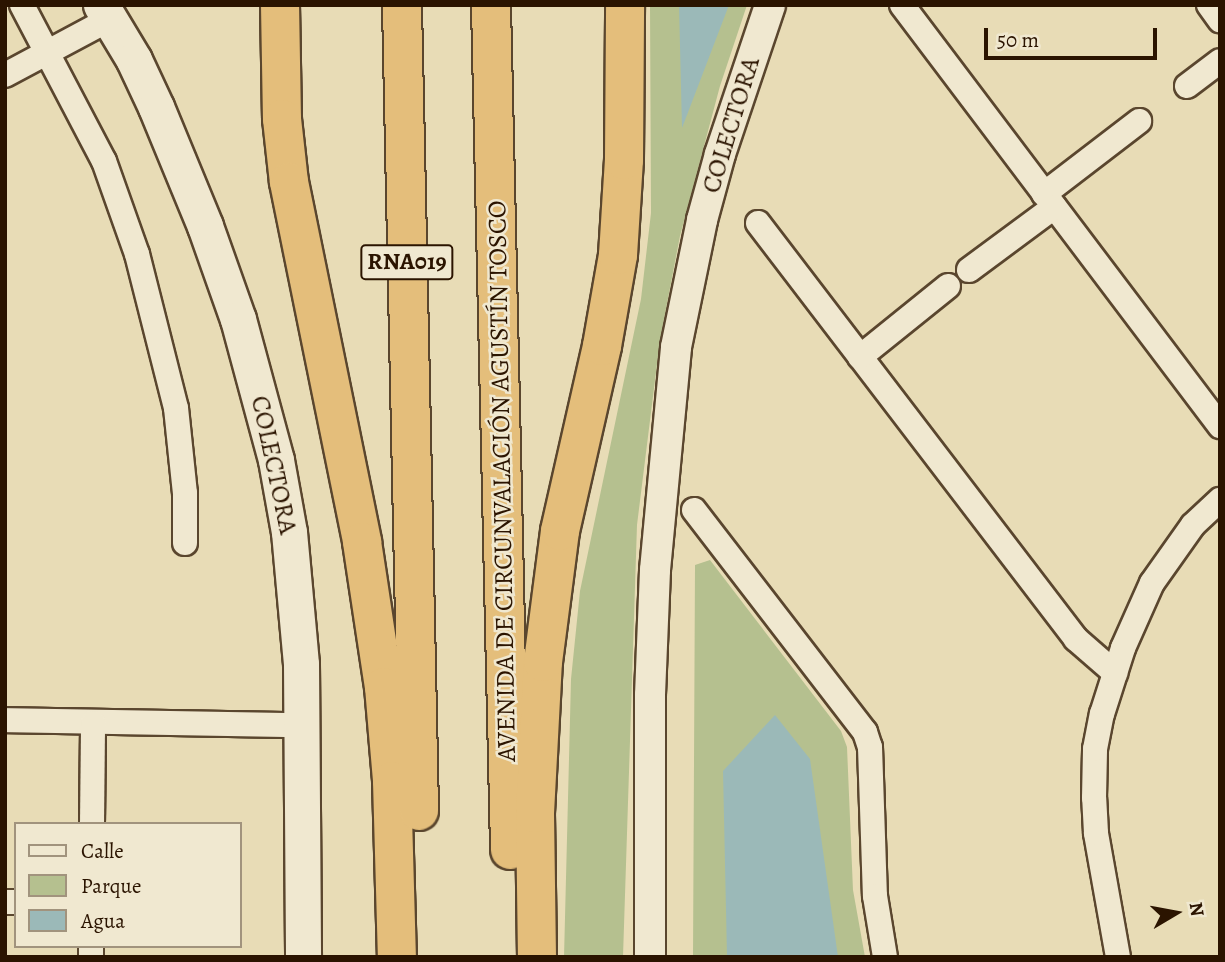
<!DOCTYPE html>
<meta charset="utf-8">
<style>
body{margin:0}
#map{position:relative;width:1225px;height:962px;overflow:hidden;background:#e8dcb6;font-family:Alegreya,serif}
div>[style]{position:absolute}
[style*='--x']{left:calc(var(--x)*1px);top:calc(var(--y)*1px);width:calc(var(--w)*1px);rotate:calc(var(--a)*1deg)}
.green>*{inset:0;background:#b5c08f}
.water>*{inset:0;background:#9bb9b8}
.roads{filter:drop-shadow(2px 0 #5a462e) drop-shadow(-2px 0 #5a462e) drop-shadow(0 2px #5a462e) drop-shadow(0 -2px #5a462e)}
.minor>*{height:24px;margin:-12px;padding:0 12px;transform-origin:12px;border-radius:12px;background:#f0e8d0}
.tertiary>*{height:30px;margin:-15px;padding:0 15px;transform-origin:15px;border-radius:15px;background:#f0e8d0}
.secondary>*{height:35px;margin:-17.5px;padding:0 17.5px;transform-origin:17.5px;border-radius:17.5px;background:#f0e8d0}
.motorway>*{height:38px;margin:-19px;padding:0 19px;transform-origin:19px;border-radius:19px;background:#e4be7b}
span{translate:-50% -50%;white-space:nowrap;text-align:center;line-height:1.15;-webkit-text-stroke:5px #f0e8d0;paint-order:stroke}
.shield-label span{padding:2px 5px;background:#f0e8d0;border:2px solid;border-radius:5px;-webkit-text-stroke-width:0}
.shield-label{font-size:24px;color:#2b1400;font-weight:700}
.street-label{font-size:26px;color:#2b1400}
.frame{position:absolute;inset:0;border:7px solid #2b1400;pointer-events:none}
.legend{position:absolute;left:14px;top:822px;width:228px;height:126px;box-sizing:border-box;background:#f0e8d0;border:2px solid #a1937d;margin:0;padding:9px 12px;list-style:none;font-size:21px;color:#2b1400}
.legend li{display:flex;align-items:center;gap:14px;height:35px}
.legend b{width:35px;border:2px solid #a1937d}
.north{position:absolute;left:1141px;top:878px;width:70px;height:70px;-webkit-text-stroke:5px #f0e8d0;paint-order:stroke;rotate:80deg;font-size:19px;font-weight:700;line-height:28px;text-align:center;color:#2b1400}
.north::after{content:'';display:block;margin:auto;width:24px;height:32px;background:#2b1400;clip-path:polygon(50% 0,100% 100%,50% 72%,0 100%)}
.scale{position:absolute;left:984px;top:28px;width:173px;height:32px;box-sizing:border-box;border:4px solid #2b1400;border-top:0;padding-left:9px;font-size:21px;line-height:24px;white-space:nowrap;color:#2b1400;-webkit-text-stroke:5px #f0e8d0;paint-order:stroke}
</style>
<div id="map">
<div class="green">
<i style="clip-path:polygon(650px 5px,747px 5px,720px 86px,680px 236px,660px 340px,637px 525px,623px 957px,564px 957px,571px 679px,580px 591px,641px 299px,651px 213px)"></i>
<i style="clip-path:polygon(710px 560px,841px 731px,847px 747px,853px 890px,865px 957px,693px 957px,695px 565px)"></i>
</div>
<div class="water">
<i style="clip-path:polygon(679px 5px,729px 5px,682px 128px)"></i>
<i style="clip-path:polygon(775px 715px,810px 759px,838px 957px,727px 957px,723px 771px)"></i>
</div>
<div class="roads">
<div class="minor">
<i style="--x:22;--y:5;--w:176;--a:62.3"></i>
<i style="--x:104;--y:161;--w:99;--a:70.5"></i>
<i style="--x:137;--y:254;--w:159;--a:75.8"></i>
<i style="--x:176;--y:408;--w:85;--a:84"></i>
<i style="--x:185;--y:493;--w:50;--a:90"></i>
<i style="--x:902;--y:5;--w:528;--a:52.93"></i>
<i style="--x:1209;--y:5;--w:19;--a:54"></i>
<i style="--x:5;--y:75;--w:119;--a:-28.1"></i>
<i style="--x:1187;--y:86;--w:41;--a:-37.1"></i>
<i style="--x:1044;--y:194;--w:120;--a:-37.5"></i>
<i style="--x:758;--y:223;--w:524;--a:52.6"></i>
<i style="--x:1076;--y:639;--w:52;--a:41.1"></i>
<i style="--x:969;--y:270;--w:106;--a:-36.5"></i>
<i style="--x:860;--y:357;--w:113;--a:-38.9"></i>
<i style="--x:694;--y:510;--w:280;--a:52.4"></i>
<i style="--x:865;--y:732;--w:16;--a:72"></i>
<i style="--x:870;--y:747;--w:149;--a:88.1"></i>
<i style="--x:875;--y:896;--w:62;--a:80.7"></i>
<i style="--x:5;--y:720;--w:297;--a:1"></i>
<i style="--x:92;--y:824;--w:101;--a:-89.4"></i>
<i style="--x:5;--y:902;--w:11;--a:0"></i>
<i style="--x:91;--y:957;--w:11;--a:-90"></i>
<i style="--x:1118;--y:957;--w:126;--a:-100.1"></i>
<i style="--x:1096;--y:833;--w:35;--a:-93"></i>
<i style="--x:1094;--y:798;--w:49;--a:-88.8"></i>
<i style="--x:1095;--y:749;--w:36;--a:-79"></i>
<i style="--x:1102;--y:714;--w:69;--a:-72.3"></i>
<i style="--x:1123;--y:648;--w:71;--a:-66"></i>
<i style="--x:1152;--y:583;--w:71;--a:-54.7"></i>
<i style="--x:1193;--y:525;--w:37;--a:-43"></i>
</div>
<div class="tertiary">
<i style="--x:650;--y:957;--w:262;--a:-90"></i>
<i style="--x:650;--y:695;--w:125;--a:-87.7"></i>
<i style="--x:655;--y:570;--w:224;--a:-84.6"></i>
<i style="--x:676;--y:347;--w:130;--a:-78.4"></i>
<i style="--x:702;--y:220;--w:68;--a:-74.7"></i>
<i style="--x:720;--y:154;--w:157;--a:-71.4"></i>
</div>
<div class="secondary">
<i style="--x:101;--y:5;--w:64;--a:59"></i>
<i style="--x:134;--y:60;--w:52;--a:64.9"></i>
<i style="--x:156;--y:107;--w:129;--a:67.6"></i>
<i style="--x:205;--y:226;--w:99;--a:70.5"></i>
<i style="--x:238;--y:319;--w:146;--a:74.9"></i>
<i style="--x:276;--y:460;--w:73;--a:79.8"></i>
<i style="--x:289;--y:532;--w:133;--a:84.8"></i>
<i style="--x:301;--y:664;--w:293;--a:89.6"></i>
</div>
<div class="motorway">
<i style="--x:280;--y:5;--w:114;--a:89"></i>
<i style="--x:282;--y:119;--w:63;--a:83.7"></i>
<i style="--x:289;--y:182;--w:367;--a:78.5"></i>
<i style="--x:362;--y:542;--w:147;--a:81.4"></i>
<i style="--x:384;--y:687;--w:94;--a:85.1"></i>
<i style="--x:392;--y:781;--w:176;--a:88.4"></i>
<i style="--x:402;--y:5;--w:806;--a:88.79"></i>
<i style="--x:491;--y:5;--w:845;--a:88.71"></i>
<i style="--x:537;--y:957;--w:144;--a:-90.8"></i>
<i style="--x:535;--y:813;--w:151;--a:-87"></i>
<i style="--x:543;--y:662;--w:132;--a:-82.6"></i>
<i style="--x:560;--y:531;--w:190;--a:-77.2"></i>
<i style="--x:602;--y:346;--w:92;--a:-80"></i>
<i style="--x:618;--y:255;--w:95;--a:-86.4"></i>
<i style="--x:624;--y:160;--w:155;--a:-89.6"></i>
</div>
</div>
<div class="shield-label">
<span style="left:407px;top:262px">RNA019</span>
</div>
<div class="street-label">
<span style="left:731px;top:125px;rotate:-73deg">COLECTORA</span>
<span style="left:274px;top:465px;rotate:78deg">COLECTORA</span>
<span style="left:502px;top:481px;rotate:-91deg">AVENIDA DE CIRCUNVALACIÓN AGUSTÍN TOSCO</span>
</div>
<div class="frame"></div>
<ul class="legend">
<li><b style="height:9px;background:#f0e8d0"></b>Calle</li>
<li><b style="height:19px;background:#b5c08f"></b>Parque</li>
<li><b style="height:19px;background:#9bb9b8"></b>Agua</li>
</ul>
<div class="north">N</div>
<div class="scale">50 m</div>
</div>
